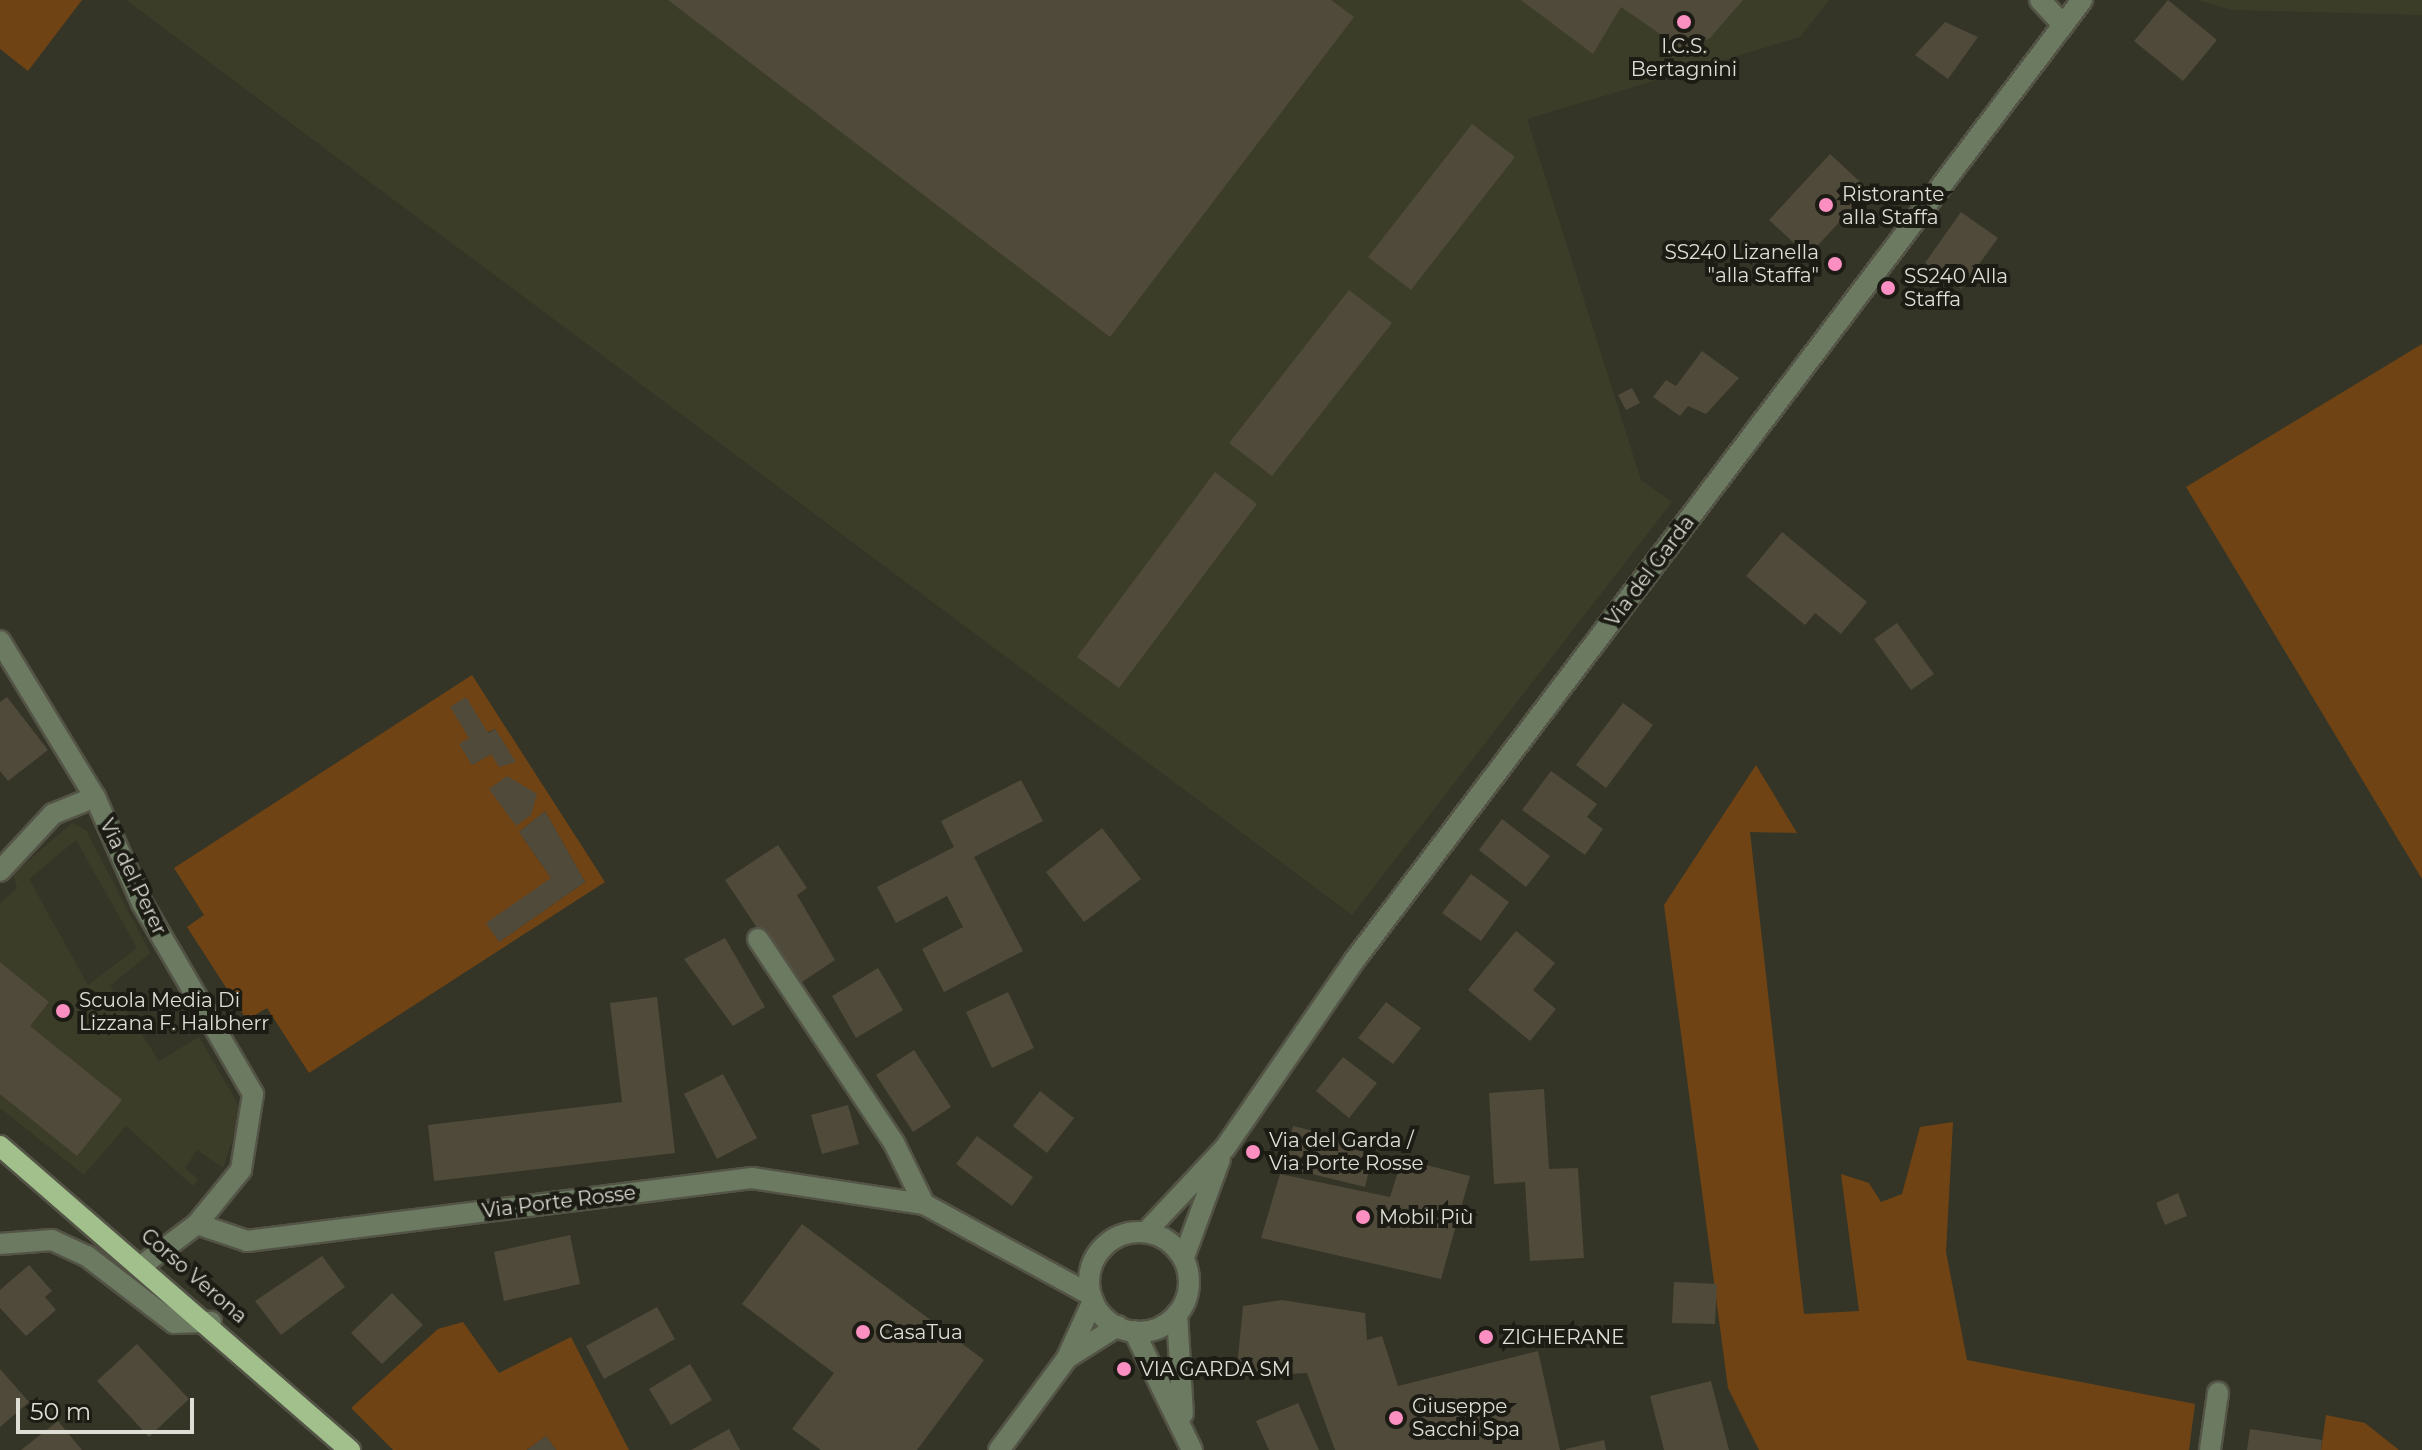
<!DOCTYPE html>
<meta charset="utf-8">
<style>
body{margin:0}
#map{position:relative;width:2422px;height:1450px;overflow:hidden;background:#343526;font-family:Montserrat,sans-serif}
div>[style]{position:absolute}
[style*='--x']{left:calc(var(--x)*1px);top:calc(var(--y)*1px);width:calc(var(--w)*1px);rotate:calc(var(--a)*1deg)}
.built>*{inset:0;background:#3c3d28}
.green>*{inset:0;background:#704315}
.building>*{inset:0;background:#504a3b}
.roads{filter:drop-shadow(2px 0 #535346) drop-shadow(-2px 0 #535346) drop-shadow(0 2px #535346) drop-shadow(0 -2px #535346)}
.minor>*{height:20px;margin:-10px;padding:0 10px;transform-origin:10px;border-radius:10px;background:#6b7a61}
.minor>.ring{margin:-10px;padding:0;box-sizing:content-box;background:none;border:20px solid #6b7a61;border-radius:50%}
.major>*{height:20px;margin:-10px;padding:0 10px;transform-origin:10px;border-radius:10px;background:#a1c08c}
.dots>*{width:22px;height:22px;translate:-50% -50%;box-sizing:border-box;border:4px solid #1c1c15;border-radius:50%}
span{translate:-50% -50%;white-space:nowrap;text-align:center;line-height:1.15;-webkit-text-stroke:8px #1c1c15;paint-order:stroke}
.poi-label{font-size:20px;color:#deded5}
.left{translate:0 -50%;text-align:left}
.right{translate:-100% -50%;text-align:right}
.street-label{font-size:20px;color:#deded5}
.scale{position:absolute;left:16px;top:1398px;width:178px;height:36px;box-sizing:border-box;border:4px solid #deded5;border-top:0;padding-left:10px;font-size:24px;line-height:28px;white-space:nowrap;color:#deded5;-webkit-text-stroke:6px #1c1c15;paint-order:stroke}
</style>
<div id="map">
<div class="built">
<i style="clip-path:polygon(126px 0,1829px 0,1800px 37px,1527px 119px,1641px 480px,1672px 502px,1352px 915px)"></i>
<i style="clip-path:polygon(2197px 0,2422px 0,2422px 15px,2232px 10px)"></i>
<i style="clip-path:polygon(evenodd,72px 823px,86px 830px,150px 953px,110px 986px,159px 1061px,199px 1037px,242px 1111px,223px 1168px,197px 1150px,185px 1168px,198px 1179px,193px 1186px,126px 1126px,84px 1175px,0 1108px,0 903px,17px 888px,13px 874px,72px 823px,76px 840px,137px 948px,88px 985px,29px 879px,76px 840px)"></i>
</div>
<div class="green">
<i style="clip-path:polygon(0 0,82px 0,28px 71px,0 49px)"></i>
<i style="clip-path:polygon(2422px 344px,2422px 879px,2186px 487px)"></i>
<i style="clip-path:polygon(evenodd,472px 675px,605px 882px,309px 1073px,267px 1008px,247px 1020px,187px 927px,204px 915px,174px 868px,472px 675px,495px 729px,515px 762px,491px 754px,472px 765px,460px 744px,495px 729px,472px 675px,545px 811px,585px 882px,499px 942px,551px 878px,519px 832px,545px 811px)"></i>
<i style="clip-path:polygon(1756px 765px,1797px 833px,1750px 832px,1804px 1314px,1859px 1311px,1841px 1174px,1869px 1183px,1881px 1202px,1902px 1194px,1920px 1127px,1953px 1122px,1946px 1252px,1967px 1360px,2195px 1404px,2189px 1450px,1759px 1450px,1728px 1388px,1664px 905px)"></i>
<i style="clip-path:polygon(463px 1322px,499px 1373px,571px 1337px,629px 1450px,556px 1450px,546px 1436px,527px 1450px,393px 1450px,351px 1408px,438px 1329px)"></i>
<i style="clip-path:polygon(2326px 1415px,2365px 1423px,2399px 1450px,2321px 1450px)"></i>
</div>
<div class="building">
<i style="clip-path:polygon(668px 0,1331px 0,1354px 17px,1110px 337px)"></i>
<i style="clip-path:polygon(1521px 0,1743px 0,1710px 38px,1685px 51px,1621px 7px,1593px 54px)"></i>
<i style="clip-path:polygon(2168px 0,2217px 40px,2183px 81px,2134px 41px)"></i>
<i style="clip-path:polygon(1945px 22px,1978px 37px,1948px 79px,1915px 55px)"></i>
<i style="clip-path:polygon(1472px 124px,1515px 157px,1411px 290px,1368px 257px)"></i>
<i style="clip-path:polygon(1830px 154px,1869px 190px,1808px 256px,1769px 220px)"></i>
<i style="clip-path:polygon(1961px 212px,1998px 238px,1961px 289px,1925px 263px)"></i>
<i style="clip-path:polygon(1349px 290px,1392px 323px,1272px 476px,1229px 443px)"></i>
<i style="clip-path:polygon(1702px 351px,1739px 378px,1706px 414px,1688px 406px,1680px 416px,1653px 397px,1666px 380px,1676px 386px)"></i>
<i style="clip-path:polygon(1632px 388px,1640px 403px,1626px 410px,1618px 395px)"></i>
<i style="clip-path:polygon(1215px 472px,1257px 504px,1119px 688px,1077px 657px)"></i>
<i style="clip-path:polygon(1782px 532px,1867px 602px,1841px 634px,1815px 613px,1805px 625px,1746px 576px)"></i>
<i style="clip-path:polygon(1897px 623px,1934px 674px,1911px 690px,1874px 639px)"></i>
<i style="clip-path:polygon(7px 697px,48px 750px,8px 781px,0 771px,0 702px)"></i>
<i style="clip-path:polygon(466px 697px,488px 733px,495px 729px,516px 762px,499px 767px,491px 754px,472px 765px,459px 744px,469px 738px,450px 707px)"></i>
<i style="clip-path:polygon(1623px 703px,1653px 725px,1606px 788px,1576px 765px)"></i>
<i style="clip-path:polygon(1551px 771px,1597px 804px,1587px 817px,1603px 829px,1585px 855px,1522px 810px)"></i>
<i style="clip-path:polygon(507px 776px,537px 794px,531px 815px,516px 826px,489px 789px)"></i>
<i style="clip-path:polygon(1021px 780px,1043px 821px,974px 857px,1023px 951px,944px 992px,922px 949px,963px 927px,947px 896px,896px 923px,877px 887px,954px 847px,941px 821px)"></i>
<i style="clip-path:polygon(545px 811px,585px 882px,499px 942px,486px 923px,551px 878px,519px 832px)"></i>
<i style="clip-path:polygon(1502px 819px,1550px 856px,1526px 887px,1479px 850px)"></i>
<i style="clip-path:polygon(1102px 828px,1141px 879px,1084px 922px,1046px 872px)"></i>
<i style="clip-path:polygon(778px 845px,807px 888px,797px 895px,835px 960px,796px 986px,725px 880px)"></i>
<i style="clip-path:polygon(1471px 874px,1509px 902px,1481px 941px,1442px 913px)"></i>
<i style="clip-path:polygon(1516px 931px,1555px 963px,1533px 990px,1556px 1009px,1530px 1041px,1468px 990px)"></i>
<i style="clip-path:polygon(725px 938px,765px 1007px,733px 1026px,684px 959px)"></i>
<i style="clip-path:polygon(0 962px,49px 1002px,30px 1026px,122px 1100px,77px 1156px,0 1094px)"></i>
<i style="clip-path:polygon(878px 968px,903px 1010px,856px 1038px,832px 996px)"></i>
<i style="clip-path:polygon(1008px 992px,1034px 1048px,992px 1068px,966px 1012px)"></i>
<i style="clip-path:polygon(657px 997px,675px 1153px,434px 1181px,428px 1125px,622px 1102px,610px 1003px)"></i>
<i style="clip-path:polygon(1386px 1002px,1421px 1028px,1393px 1064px,1358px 1038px)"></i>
<i style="clip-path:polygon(914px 1050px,951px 1107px,913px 1132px,876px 1075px)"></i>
<i style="clip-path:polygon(1343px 1057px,1377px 1083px,1349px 1118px,1316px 1091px)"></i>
<i style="clip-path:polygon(723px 1074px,757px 1138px,717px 1159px,684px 1094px)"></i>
<i style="clip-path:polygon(1544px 1089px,1549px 1169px,1578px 1168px,1584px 1258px,1530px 1261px,1525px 1182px,1494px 1184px,1489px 1093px)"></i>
<i style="clip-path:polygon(1040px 1091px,1074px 1118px,1047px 1153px,1013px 1126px)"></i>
<i style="clip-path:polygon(848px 1105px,859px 1144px,822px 1154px,811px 1115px)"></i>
<i style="clip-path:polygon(1293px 1126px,1375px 1146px,1365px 1187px,1283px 1167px)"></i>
<i style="clip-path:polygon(977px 1136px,1033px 1177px,1012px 1206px,956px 1164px)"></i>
<i style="clip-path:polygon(1402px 1159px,1470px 1176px,1441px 1279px,1261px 1238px,1280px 1174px,1390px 1197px)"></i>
<i style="clip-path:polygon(2178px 1193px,2187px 1216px,2165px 1225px,2156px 1203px)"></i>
<i style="clip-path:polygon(802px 1224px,984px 1360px,917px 1450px,821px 1450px,792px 1429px,834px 1373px,742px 1304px)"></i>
<i style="clip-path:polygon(570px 1235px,580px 1284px,504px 1301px,494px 1252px)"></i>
<i style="clip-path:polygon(322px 1256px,345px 1287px,281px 1335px,255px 1301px)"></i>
<i style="clip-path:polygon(29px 1265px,52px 1291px,45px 1297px,56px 1310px,26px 1336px,0 1308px,0 1290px)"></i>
<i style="clip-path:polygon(1674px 1282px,1717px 1284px,1715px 1324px,1672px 1323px)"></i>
<i style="clip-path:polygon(392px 1293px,423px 1325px,382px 1364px,351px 1333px)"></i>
<i style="clip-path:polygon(1282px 1300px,1365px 1313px,1367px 1340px,1382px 1336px,1398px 1386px,1538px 1351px,1560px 1450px,1335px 1450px,1307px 1373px,1236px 1377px,1243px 1306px)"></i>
<i style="clip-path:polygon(657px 1307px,675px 1339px,604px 1379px,586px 1346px)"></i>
<i style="clip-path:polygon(1477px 1331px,1495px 1332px,1495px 1343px,1477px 1342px)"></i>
<i style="clip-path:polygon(137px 1344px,189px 1399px,149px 1437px,97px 1381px)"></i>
<i style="clip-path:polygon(1124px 1358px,1131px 1378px,1123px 1381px,1116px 1361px)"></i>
<i style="clip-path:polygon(690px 1364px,712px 1400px,671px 1425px,649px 1389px)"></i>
<i style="clip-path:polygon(0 1369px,29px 1402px,0 1427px)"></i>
<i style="clip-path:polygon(1711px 1381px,1729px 1450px,1664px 1450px,1650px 1396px)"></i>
<i style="clip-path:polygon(1298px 1403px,1319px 1450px,1269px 1450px,1256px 1421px)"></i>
<i style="clip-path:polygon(58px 1421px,82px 1450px,21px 1450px)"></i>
<i style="clip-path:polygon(729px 1429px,740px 1450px,691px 1450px)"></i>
<i style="clip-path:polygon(2250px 1429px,2322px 1440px,2321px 1450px,2247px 1450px)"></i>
<i style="clip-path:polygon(546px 1436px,556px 1450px,527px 1450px)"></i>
<i style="clip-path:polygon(1604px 1440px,1606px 1450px,1566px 1450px,1566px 1449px)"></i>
</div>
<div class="roads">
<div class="minor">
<i style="--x:2040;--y:0;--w:34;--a:47"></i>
<i style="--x:0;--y:641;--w:183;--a:58.7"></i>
<i style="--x:95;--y:797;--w:116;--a:66.1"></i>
<i style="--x:142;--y:903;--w:221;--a:59.8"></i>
<i style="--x:253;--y:1094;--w:77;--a:99"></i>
<i style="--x:241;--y:1170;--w:70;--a:129.2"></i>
<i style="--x:197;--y:1224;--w:66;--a:143"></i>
<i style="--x:0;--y:871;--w:78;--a:-47.1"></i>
<i style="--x:53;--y:814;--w:45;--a:-22"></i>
<i style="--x:758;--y:939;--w:245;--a:56.3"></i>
<i style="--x:894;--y:1143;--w:68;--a:63.8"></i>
<i style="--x:197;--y:1224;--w:53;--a:18.8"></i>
<i style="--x:247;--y:1241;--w:509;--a:-7.11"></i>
<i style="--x:752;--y:1178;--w:174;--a:8.6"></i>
<i style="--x:924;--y:1204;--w:190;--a:28.6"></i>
<i style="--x:1146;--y:1232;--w:115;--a:-46.8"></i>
<i style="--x:1225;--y:1148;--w:227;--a:-55.4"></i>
<i style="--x:1354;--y:961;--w:1206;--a:-52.85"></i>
<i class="ring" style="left:1089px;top:1232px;width:80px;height:80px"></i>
<i style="--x:0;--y:1244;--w:52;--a:-4.4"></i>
<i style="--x:52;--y:1240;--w:38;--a:25"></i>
<i style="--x:87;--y:1256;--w:110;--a:37.6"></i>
<i style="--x:174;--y:1323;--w:37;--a:-2"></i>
<i style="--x:1184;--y:1257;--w:104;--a:-69.8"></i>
<i style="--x:1177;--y:1314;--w:100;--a:86.6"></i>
<i style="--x:1134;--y:1331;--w:132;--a:64"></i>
<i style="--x:1067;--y:1358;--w:60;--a:-32.1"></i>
<i style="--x:999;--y:1450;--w:114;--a:-53.5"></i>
<i style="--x:1067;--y:1358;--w:63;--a:-65.5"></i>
<i style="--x:2210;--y:1450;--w:58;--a:-82"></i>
</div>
<div class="major">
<i style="--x:0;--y:1146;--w:464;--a:41"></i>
</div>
</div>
<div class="dots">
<i style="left:1684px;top:22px;background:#fc8fc2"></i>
<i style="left:1826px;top:205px;background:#fc8fc2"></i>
<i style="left:1835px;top:264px;background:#fc8fc2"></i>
<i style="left:1888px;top:288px;background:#fc8fc2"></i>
<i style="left:63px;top:1011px;background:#fc8fc2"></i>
<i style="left:1253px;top:1152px;background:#fc8fc2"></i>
<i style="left:1363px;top:1217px;background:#fc8fc2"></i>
<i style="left:863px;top:1332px;background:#fc8fc2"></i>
<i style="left:1486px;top:1337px;background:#fc8fc2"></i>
<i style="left:1124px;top:1369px;background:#fc8fc2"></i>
<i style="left:1396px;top:1418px;background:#fc8fc2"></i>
</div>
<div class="poi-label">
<span style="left:1684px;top:58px">I.C.S.<br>Bertagnini</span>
<span class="left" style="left:1842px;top:206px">Ristorante<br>alla Staffa</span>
<span class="right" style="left:1819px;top:264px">SS240 Lizanella<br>"alla Staffa"</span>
<span class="left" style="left:1904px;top:288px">SS240 Alla<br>Staffa</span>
<span class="left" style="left:79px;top:1012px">Scuola Media Di<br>Lizzana F. Halbherr</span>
<span class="left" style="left:1269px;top:1152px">Via del Garda /<br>Via Porte Rosse</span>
<span class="left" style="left:1379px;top:1217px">Mobil Più</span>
<span class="left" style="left:879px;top:1332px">CasaTua</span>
<span class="left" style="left:1502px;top:1337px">ZIGHERANE</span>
<span class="left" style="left:1140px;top:1369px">VIA GARDA SM</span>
<span class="left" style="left:1412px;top:1418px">Giuseppe<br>Sacchi Spa</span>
</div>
<div class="street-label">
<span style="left:1650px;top:571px;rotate:-53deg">Via del Garda</span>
<span style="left:133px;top:877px;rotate:64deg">Via del Perer</span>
<span style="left:559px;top:1202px;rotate:-7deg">Via Porte Rosse</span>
<span style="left:194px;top:1276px;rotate:41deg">Corso Verona</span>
</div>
<div class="scale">50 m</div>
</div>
